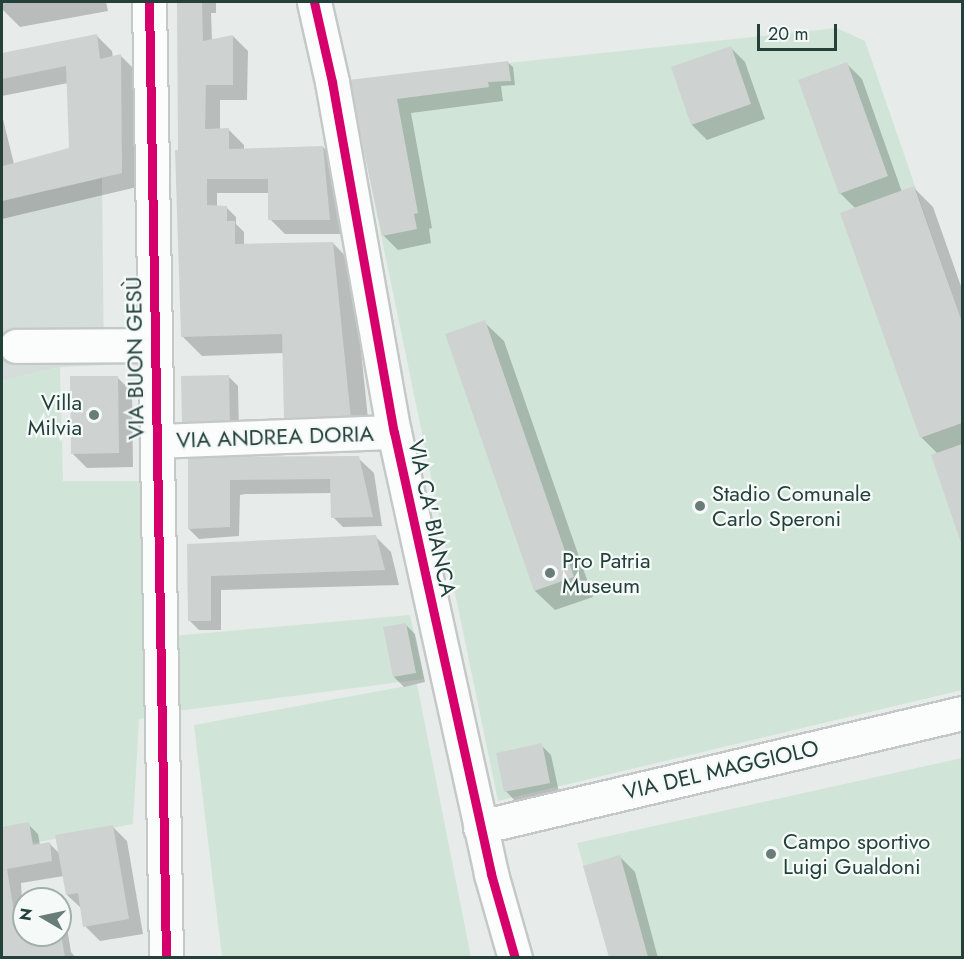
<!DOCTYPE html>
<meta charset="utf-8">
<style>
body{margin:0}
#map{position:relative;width:964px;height:959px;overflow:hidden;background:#e7ecea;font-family:Jost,sans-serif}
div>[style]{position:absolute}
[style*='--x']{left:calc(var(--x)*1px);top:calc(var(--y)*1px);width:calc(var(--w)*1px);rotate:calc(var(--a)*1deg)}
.built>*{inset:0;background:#d5ddda}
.green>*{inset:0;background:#d0e5d8}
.shadow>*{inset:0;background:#0003}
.building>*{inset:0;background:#ced3d1}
.roads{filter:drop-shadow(2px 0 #c4c9c7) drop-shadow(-2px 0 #c4c9c7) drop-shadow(0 2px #c4c9c7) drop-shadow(0 -2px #c4c9c7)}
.minor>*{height:33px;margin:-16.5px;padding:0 16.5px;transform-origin:16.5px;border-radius:16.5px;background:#fbfcfc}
.cycleway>*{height:9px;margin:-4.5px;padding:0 4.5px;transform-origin:4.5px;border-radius:4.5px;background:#d6006c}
.dots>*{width:16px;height:16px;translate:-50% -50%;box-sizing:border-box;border:3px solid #f5faf8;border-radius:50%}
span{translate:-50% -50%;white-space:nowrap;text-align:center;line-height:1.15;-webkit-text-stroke:4.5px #f5faf8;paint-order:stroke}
.street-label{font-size:22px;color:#23403b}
.poi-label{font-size:22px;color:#23403b}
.right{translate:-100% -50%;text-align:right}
.left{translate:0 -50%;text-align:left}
.frame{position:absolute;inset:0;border:3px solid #23403b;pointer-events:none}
.north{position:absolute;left:12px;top:887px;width:60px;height:60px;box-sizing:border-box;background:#f5faf8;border:2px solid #a1b0ac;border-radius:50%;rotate:279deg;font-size:16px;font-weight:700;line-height:24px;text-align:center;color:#23403b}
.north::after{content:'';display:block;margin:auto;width:21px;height:27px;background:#687c78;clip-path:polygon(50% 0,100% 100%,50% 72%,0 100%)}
.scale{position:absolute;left:757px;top:24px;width:80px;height:27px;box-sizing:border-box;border:3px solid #23403b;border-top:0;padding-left:8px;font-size:18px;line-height:21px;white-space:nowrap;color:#23403b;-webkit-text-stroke:4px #f5faf8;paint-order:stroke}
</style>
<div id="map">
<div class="built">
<i style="clip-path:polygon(102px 178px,104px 365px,60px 367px,2px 381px,2px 201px)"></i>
</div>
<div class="green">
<i style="clip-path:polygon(837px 28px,865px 41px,962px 322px,962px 690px,498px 801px,349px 80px)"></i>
<i style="clip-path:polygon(60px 367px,63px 481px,171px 481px,172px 636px,410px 615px,424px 679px,162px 713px,139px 719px,133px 824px,2px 849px,2px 381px)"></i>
<i style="clip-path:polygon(417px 684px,471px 957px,222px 957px,194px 725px)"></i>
<i style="clip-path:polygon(962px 758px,962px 957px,609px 957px,577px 843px)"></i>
</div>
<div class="shadow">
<i style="clip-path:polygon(2px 2px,106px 2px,108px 11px,20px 27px,2px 9px)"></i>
<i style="clip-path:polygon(179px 2px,216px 2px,216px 13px,211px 13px,212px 41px,233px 36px,248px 51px,247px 100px,220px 100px,220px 130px,229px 130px,244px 145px,244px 150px,323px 147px,338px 163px,345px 234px,285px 234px,270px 219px,269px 193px,217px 193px,217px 207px,226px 207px,236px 217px,236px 224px,244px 232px,244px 246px,333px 243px,352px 263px,370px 438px,284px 353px,202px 356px,182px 336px,178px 178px)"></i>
<i style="clip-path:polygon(97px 36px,112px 51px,113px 58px,121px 56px,136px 71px,137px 187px,2px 219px,2px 115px,14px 164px,70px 149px,68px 83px,2px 96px,2px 54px)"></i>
<i style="clip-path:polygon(730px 47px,745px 62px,765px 119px,707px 140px,692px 125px,673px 68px)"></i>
<i style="clip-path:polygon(508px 63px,513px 67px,515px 85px,501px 86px,503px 101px,411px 113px,432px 228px,429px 229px,431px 243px,398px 250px,383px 235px,351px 81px)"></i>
<i style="clip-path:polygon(847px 64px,862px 79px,902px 192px,914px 188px,933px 207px,962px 289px,962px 542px,932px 456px,938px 454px,922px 438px,842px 214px,856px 209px,840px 193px)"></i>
<i style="clip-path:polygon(484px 322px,504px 341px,593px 597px,555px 610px,535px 591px,447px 335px)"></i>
<i style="clip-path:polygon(228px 376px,238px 386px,239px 433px,184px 424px)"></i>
<i style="clip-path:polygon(117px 377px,132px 392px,133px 467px,87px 468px,72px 453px)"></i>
<i style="clip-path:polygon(358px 458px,374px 473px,382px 526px,343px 527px,333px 517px,332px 493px,246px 494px,240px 495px,239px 536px,199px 539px,189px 529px,190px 481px)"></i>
<i style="clip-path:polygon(376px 537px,391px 552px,399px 585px,221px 590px,221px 630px,199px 630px,189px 620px,189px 545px)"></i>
<i style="clip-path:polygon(405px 624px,415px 634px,425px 682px,404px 687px,394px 677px)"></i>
<i style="clip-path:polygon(541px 745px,551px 755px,559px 792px,516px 802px,506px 791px)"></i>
<i style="clip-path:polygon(28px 824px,38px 834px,40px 845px,49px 843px,60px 854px,112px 826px,127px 841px,143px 934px,100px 941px,85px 926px,82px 909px,67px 895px,64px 876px,21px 883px,24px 935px,60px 935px,60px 921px,67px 928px,71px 952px,76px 958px,2px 958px,2px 828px)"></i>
<i style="clip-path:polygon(620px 857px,635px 872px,658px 958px,611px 958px,585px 867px)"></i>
</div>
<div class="building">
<i style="clip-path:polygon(177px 2px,202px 2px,203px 41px,233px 35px,233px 85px,206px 85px,205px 129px,229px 128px,229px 149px,323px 146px,330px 220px,268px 220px,268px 179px,207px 179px,207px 205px,227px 206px,227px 221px,235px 221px,235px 244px,333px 242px,351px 419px,284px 421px,282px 334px,181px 337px,175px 150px,178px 150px)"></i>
<i style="clip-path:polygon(97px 34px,100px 59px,121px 54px,122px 173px,2px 201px,2px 161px,3px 166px,69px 148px,66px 66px,2px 79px,2px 53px)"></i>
<i style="clip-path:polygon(731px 46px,751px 104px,691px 125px,671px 67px)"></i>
<i style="clip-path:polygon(508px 61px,511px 81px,488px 82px,489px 87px,397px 99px,418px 213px,414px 214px,417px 229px,382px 236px,349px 80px)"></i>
<i style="clip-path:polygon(847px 62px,888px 176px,839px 194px,798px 80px)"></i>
<i style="clip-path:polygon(914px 186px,962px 322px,962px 423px,920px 438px,840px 213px)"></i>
<i style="clip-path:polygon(485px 320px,574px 577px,534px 591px,445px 334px)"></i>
<i style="clip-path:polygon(229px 375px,230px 424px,182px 425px,181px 376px)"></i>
<i style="clip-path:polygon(70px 376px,118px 376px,119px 453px,71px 454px)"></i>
<i style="clip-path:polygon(962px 444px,962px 546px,931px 455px)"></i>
<i style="clip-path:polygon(359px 456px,373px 517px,331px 518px,330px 479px,230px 480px,230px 527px,188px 529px,188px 457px)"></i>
<i style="clip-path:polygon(376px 535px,385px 570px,211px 576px,211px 621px,188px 621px,187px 544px)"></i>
<i style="clip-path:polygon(406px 623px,416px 673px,393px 677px,383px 627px)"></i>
<i style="clip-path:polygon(542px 743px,550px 783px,504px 792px,496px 753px)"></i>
<i style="clip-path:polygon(29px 822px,33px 845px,50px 842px,52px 861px,7px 869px,16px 923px,24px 922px,24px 935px,61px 935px,65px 957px,2px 957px,2px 827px)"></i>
<i style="clip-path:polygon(113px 825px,129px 919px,83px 927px,78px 893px,66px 895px,55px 835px)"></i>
<i style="clip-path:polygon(620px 855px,648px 957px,609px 957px,583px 866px)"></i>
</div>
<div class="roads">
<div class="minor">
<i style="--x:149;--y:2;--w:956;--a:88.98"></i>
<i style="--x:314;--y:2;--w:82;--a:77.3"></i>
<i style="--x:332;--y:82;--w:355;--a:80"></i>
<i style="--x:394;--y:432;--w:453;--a:77.6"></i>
<i style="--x:491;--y:874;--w:87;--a:74.1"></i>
<i style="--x:16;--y:346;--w:139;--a:-0.4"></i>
<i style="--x:157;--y:441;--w:237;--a:-2.2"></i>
<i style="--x:480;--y:827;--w:495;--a:-13.3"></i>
</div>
</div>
<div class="cycleway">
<i style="--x:149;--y:2;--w:956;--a:88.98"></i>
<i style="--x:314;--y:2;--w:82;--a:77.3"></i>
<i style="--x:332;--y:82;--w:355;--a:80"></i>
<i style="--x:394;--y:432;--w:453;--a:77.6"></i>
<i style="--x:491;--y:874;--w:87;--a:74.1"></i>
</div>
<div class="dots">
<i style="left:94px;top:415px;background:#687c78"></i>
<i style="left:700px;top:506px;background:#687c78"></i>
<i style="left:550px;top:573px;background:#687c78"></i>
<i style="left:771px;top:854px;background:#687c78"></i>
</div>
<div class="street-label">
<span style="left:135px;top:358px;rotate:-91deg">VIA BUON GESÙ</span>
<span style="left:275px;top:437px;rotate:-2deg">VIA ANDREA DORIA</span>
<span style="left:432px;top:518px;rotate:78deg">VIA CA' BIANCA</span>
<span style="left:721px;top:770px;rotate:-13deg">VIA DEL MAGGIOLO</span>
</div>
<div class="poi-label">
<span class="right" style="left:82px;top:415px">Villa<br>Milvia</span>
<span class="left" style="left:712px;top:506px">Stadio Comunale<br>Carlo Speroni</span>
<span class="left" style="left:562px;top:573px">Pro Patria<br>Museum</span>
<span class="left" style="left:783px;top:854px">Campo sportivo<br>Luigi Gualdoni</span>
</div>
<div class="frame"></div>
<div class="north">N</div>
<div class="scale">20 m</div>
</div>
